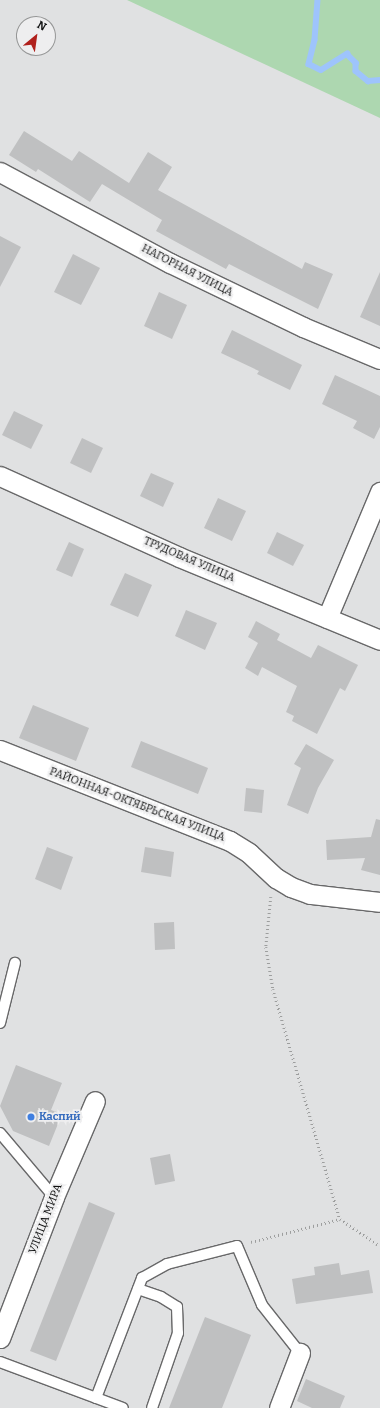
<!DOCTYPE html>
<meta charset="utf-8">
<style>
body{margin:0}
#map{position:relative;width:380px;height:1408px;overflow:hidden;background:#e0e1e2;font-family:Bitter,serif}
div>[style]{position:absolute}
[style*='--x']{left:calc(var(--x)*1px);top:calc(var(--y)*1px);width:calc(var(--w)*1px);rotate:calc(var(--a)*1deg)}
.green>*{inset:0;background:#add7b0}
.stream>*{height:5.5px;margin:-2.75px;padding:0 2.75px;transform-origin:2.75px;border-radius:2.75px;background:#9ec4fc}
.building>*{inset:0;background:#bfc0c1}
.path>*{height:2.5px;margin-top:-1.25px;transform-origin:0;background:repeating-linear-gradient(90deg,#9d9e9e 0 1px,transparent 0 4px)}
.roads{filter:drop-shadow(1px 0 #686869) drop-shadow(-1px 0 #686869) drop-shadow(0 1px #686869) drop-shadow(0 -1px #686869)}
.service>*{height:10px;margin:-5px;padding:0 5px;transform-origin:5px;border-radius:5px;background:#fff}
.minor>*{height:19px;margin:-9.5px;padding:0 9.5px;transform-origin:9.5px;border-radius:9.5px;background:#fff}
.dots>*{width:11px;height:11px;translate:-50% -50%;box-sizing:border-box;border:2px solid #eeeeef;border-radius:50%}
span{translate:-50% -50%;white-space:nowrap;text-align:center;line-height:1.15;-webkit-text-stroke:3.5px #eeeeef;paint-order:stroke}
.street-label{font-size:11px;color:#101111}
.shop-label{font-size:11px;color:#366cbe;font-weight:700}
.left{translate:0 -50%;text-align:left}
.north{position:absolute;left:16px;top:16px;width:40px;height:40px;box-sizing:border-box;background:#eeeeef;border:1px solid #959696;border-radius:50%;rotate:29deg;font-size:11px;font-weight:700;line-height:16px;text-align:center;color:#101111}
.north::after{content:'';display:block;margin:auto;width:14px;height:18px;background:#b0201c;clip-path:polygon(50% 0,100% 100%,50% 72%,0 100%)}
</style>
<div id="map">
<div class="green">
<i style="clip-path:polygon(127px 0,380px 0,380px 118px)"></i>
</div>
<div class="stream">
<i style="--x:318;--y:0;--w:40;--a:94.3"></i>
<i style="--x:315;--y:40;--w:25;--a:104"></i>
<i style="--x:309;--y:64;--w:13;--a:27"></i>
<i style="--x:321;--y:70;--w:31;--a:-32"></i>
<i style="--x:347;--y:54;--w:13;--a:45"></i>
<i style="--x:356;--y:63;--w:8;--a:90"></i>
<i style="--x:356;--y:71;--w:16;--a:40"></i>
<i style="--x:368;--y:81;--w:12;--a:-5"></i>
</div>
<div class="building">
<i style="clip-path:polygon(24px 131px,72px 161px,79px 151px,129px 183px,148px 152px,172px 167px,158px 190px,302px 269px,305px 262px,333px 274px,318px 309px,229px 264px,226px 269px,156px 231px,162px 220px,102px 184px,90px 202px,38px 169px,36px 172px,9px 155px)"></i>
<i style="clip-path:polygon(0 236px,21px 247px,0 287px)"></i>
<i style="clip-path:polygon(73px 254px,100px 268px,81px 305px,54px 292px)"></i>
<i style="clip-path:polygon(380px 272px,380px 326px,360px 317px)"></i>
<i style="clip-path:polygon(159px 292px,187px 305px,172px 339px,144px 326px)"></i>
<i style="clip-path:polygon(232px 330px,302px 365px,290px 390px,257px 374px,259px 371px,221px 353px)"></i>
<i style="clip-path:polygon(335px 375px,380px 396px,380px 427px,374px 439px,353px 428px,357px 421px,322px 404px)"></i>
<i style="clip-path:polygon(14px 411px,43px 425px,31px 449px,2px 435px)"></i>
<i style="clip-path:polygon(82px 438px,103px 448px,91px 473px,70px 463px)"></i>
<i style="clip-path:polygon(151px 473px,174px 483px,163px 507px,140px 496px)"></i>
<i style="clip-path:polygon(218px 498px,246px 511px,232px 541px,204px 528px)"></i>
<i style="clip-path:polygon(277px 532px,304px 545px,293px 566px,267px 553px)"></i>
<i style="clip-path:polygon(69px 542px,84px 549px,72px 577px,56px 570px)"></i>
<i style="clip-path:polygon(125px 573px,152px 585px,138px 617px,110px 605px)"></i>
<i style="clip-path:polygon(186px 610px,217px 623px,205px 650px,175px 636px)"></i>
<i style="clip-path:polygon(256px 621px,280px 634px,277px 640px,311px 658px,318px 645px,358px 665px,345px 691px,340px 688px,317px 734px,292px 721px,294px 716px,286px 712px,297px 686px,262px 667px,258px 676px,245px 668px,258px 643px,248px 637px)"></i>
<i style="clip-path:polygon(33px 705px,89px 728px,76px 761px,19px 738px)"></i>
<i style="clip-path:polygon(141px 741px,208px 768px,198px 794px,131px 767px)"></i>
<i style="clip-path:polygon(306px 744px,334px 760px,318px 788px,308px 814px,287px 805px,301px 768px,294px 764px)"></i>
<i style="clip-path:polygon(246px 788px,264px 790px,262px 813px,244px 811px)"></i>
<i style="clip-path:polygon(376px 819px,380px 820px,380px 875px,361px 870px,365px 858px,327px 860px,326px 840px,371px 837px)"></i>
<i style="clip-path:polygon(47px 847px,73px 857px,61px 890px,35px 879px)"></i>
<i style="clip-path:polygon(145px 847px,174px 852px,171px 877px,141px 872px)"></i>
<i style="clip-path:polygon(174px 922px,175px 949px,155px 950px,154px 923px)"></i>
<i style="clip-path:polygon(16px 1065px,62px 1083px,51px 1110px,62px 1114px,49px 1146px,13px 1131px,0 1106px)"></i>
<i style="clip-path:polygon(170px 1154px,175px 1181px,155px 1185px,150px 1158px)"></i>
<i style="clip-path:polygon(89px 1202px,115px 1213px,56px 1361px,30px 1351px)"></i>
<i style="clip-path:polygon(339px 1263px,341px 1275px,369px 1270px,373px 1293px,296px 1304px,292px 1279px,315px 1275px,314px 1267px)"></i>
<i style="clip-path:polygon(205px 1317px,251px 1335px,222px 1408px,169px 1408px)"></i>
<i style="clip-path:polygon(306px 1379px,345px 1396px,340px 1408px,312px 1408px,297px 1401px)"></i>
</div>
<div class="path">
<i style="--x:271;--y:897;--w:50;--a:95.7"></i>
<i style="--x:266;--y:947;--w:43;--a:80.5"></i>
<i style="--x:273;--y:989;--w:240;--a:73.8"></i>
<i style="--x:340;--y:1219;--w:48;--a:34"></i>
<i style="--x:251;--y:1242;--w:92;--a:-14.5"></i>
</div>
<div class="roads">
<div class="service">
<i style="--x:0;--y:1023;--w:62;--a:-76"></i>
<i style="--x:0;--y:1133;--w:84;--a:49.8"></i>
<i style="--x:138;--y:1289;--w:24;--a:19"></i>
<i style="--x:161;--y:1297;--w:19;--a:32"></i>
<i style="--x:177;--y:1307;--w:26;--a:88"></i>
<i style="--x:178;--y:1333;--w:79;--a:109.1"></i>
<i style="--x:0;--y:1362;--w:131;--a:20.5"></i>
<i style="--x:96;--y:1398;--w:129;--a:-69"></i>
<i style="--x:142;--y:1278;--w:29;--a:-29"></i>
<i style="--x:167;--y:1264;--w:72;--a:-14.4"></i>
<i style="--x:237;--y:1246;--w:64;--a:67"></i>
<i style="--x:262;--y:1305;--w:61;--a:51.6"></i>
</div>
<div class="minor">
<i style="--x:0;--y:172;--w:193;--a:28.2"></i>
<i style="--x:170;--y:263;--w:148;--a:25.7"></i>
<i style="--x:303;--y:327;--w:83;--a:22.6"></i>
<i style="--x:0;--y:476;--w:196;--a:24.3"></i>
<i style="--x:179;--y:557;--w:217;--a:22.4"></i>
<i style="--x:327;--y:618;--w:137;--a:-67.2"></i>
<i style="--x:0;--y:750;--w:247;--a:21.6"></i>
<i style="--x:230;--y:841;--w:22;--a:32"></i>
<i style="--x:249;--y:853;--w:37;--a:43"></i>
<i style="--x:276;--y:878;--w:17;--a:31"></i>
<i style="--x:291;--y:887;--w:20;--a:20"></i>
<i style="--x:310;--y:894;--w:70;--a:6.5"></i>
<i style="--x:0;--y:1338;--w:151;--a:-69"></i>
<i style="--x:54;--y:1197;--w:104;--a:-66.9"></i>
<i style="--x:279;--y:1408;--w:59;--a:-69.1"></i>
</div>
</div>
<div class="dots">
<i style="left:31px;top:1117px;background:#3f7fe0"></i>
</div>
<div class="street-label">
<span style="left:187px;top:271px;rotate:27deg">НАГОРНАЯ УЛИЦА</span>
<span style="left:189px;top:560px;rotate:23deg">ТРУДОВАЯ УЛИЦА</span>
<span style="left:137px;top:805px;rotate:21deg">РАЙОННАЯ-ОКТЯБРЬСКАЯ УЛИЦА</span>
<span style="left:46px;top:1219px;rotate:-69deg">УЛИЦА МИРА</span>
</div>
<div class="shop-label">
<span class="left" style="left:39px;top:1117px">Каспий</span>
</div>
<div class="north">N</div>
</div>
